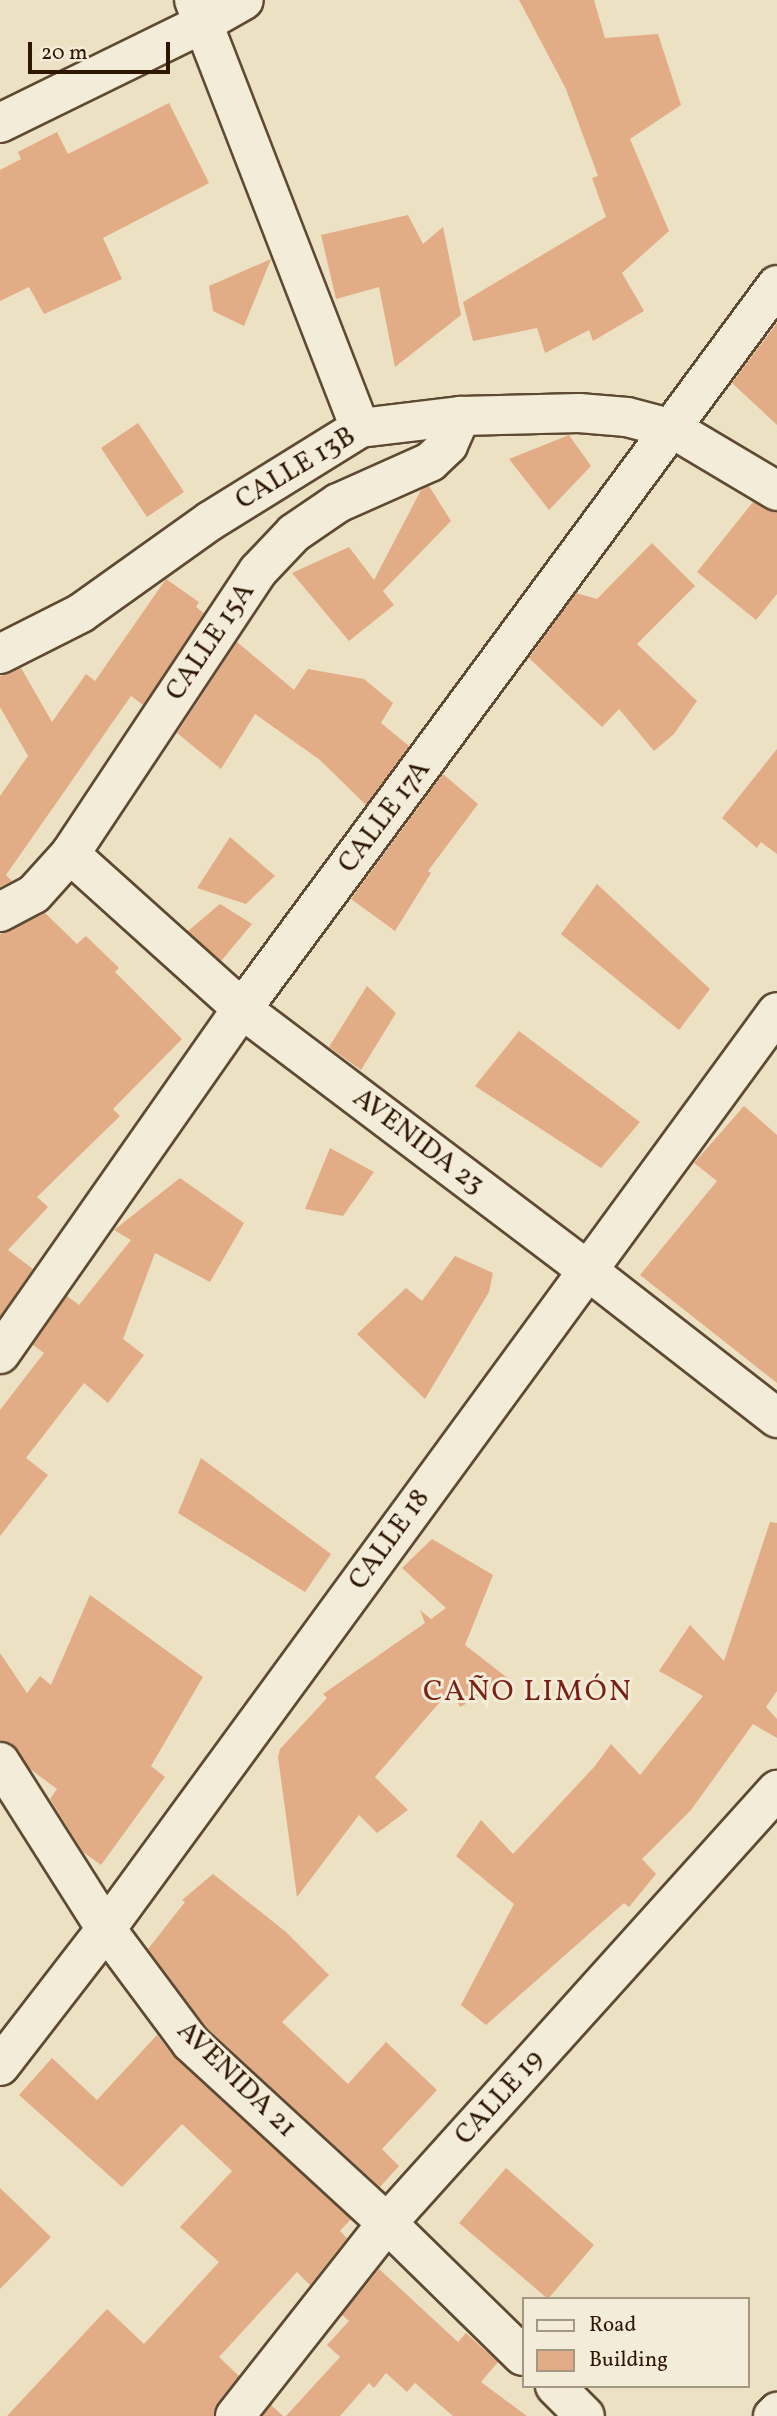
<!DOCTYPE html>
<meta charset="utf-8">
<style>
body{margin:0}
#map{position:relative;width:777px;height:2416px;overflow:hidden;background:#ede1c4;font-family:Vollkorn,serif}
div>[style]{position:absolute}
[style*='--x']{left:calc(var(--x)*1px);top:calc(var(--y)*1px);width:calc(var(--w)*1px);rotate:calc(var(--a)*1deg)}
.building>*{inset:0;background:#e2ac86}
.roads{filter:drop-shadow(2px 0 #5e4a32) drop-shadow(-2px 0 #5e4a32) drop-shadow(0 2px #5e4a32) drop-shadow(0 -2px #5e4a32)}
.minor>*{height:38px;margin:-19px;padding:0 19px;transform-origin:19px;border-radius:19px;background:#f3ecd9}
span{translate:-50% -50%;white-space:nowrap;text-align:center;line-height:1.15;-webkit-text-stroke:6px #f3ecd9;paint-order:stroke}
.street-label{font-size:28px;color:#2e1701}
.neighbourhood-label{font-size:30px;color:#7a1f14;letter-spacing:2px}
.legend{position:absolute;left:522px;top:2297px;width:228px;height:91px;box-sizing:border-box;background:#f3ecd9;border:2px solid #a49783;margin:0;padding:9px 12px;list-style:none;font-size:21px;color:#2e1701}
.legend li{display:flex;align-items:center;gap:14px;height:35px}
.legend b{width:35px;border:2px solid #a49783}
.scale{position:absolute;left:28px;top:42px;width:142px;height:32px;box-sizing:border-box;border:4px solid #2e1701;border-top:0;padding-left:9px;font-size:21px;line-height:24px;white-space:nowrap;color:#2e1701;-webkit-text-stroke:5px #f3ecd9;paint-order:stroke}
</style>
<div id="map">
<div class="building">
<i style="clip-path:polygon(519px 0,594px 0,605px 38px,658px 34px,681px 105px,630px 139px,669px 231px,622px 273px,644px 311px,593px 341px,589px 330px,545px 353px,537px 328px,473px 341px,463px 302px,606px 217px,592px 178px,598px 176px,566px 89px)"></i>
<i style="clip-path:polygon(169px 103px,209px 183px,103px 238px,122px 279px,44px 314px,29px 287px,0 301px,0 170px,21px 159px,18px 152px,57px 132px,68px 154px)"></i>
<i style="clip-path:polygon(408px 215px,423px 244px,443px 227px,461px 315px,395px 367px,379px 287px,336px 299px,321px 235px)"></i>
<i style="clip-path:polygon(271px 259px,244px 326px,213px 311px,209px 286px)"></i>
<i style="clip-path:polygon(777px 323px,777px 425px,732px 383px)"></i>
<i style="clip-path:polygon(138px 423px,184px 492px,147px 517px,101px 448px)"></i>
<i style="clip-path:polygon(569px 435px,591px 466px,549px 510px,509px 459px)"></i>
<i style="clip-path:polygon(429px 486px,451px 521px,383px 591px,394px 605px,349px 641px,292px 573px,349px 547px,374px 580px,421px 490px)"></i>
<i style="clip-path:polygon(753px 502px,777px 513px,777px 594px,756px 620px,697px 572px)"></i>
<i style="clip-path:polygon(652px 543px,695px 586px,637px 644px,697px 701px,674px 734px,654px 751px,619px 709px,602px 727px,529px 658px,576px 593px,597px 599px)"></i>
<i style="clip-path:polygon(166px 579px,199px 602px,196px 607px,204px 613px,143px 705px,131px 696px,6px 875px,12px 881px,0 887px,0 796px,28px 756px,0 707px,0 676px,21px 668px,52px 722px,86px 674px,95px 681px)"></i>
<i style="clip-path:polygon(237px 642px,294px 690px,308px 669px,364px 679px,393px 703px,381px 723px,409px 746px,366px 805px,320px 760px,255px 714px,221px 769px,177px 733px)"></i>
<i style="clip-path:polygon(777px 749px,777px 854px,761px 842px,757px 848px,722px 818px)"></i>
<i style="clip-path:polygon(443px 774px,478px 804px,428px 871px,431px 873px,395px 931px,351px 899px)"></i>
<i style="clip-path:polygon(230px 837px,275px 876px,246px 904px,197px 888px)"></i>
<i style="clip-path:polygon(597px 884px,710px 989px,679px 1030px,561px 934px)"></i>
<i style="clip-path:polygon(220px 904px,252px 924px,221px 961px,188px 931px)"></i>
<i style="clip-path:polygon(45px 913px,77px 944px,86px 936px,119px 968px,115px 972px,182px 1039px,113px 1109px,120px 1116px,37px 1197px,48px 1207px,8px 1250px,33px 1269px,0 1316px,0 934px)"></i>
<i style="clip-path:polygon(367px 986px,396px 1013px,361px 1070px,329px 1047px)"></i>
<i style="clip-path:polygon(519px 1031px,640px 1122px,601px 1168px,475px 1086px)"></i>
<i style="clip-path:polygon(744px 1106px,777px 1135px,777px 1383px,640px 1275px,717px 1181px,694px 1163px)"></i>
<i style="clip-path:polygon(330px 1148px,374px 1172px,343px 1216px,305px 1209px)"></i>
<i style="clip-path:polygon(180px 1178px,244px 1223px,210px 1282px,155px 1253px,123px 1339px,144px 1355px,108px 1403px,84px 1383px,26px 1458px,48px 1475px,0 1536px,0 1410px,44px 1353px,33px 1345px,67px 1296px,79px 1305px,131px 1240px,114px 1230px)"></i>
<i style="clip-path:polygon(455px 1256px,493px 1273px,489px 1292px,425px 1399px,357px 1334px,406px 1288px,422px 1301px)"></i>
<i style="clip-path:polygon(201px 1458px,331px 1554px,305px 1592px,178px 1513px)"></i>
<i style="clip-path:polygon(770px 1522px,777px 1523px,777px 1691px,766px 1707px,777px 1719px,777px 1738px,753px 1724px,691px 1810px,642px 1859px,656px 1874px,629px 1907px,624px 1903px,486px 2025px,461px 2005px,514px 1904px,456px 1856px,481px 1820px,513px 1854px,595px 1766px,611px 1744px,640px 1775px,703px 1696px,659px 1671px,690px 1625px,724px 1661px)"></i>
<i style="clip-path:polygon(432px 1539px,493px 1575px,465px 1645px,510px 1680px,460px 1707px,452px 1688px,375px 1777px,408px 1810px,377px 1833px,359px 1815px,297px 1897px,278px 1757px,280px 1749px,327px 1698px,323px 1694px,425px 1623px,420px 1610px,431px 1619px,446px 1608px,402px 1568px)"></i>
<i style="clip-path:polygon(90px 1595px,203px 1677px,151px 1766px,165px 1777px,101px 1865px,83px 1852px,50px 1799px,57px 1789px,30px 1769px,11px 1743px,0 1740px,0 1653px,27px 1693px,40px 1676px,51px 1685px)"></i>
<i style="clip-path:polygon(213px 1874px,286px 1932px,329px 1975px,282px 2022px,348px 2084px,386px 2042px,437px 2090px,382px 2149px,399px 2166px,380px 2187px,207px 2028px,148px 1949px,185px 1902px,182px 1900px)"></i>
<i style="clip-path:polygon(157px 2035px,176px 2059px,351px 2219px,340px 2231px,347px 2238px,310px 2285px,297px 2272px,219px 2357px,239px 2376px,218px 2402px,214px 2416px,7px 2416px,107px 2309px,144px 2344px,219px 2262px,180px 2227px,232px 2171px,182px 2124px,122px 2187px,19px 2095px,52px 2058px,97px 2100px)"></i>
<i style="clip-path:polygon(506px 2168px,594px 2245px,548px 2299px,459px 2223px)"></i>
<i style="clip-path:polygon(0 2188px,51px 2237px,0 2289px)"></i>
<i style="clip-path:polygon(379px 2269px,458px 2342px,466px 2333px,498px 2362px,481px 2382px,527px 2416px,453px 2416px,415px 2383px,407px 2392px,386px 2373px,374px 2388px,369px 2383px,340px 2416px,286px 2416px,340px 2357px,327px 2345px,349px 2321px,342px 2315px)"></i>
<i style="clip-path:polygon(271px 2405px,283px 2416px,263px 2416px)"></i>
</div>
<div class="roads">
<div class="minor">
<i style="--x:194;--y:0;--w:459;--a:68.8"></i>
<i style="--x:0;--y:123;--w:225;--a:-26.1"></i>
<i style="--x:202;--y:24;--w:48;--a:-29.7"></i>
<i style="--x:0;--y:654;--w:91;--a:-26.8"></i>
<i style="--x:81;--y:613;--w:158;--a:-35.5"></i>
<i style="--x:210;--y:521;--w:176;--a:-31.8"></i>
<i style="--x:360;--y:428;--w:102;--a:-6.8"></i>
<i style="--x:461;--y:416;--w:118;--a:-1.5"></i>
<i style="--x:579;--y:413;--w:48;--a:4.8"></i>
<i style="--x:627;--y:417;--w:48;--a:14.6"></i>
<i style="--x:673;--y:429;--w:121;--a:30.8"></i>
<i style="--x:70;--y:854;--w:232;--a:42"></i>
<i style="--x:242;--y:1009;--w:433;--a:37.1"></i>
<i style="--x:587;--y:1270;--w:241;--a:37.9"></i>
<i style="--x:0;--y:912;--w:38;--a:-28"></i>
<i style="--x:34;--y:894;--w:54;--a:-48"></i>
<i style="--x:70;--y:854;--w:340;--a:-56.4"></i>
<i style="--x:258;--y:571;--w:52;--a:-46.5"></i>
<i style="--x:294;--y:533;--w:53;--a:-34.3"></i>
<i style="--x:338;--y:503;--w:101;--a:-24"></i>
<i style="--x:430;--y:462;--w:25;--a:-43"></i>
<i style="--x:448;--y:445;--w:32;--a:-66"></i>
<i style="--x:0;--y:1354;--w:421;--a:-55"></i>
<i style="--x:242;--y:1009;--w:900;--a:-53.54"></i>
<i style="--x:0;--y:1762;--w:198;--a:57.6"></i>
<i style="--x:106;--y:1929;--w:142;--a:53.3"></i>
<i style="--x:191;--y:2043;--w:266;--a:42.6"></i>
<i style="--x:387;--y:2223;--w:190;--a:44.4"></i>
<i style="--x:0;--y:2066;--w:173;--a:-52.3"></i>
<i style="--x:106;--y:1929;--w:1136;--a:-53.81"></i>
<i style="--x:555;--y:2386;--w:42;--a:45"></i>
<i style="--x:235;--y:2416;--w:246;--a:-51.8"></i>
<i style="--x:387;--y:2223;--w:583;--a:-47.99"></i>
<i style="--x:773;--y:2416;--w:6;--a:-45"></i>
</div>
</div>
<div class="street-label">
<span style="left:296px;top:469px;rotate:-31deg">CALLE 13B</span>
<span style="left:211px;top:642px;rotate:-56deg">CALLE 15A</span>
<span style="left:385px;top:817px;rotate:-53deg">CALLE 17A</span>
<span style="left:418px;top:1142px;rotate:37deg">AVENIDA 23</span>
<span style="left:390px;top:1540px;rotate:-54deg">CALLE 18</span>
<span style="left:236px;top:2080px;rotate:44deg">AVENIDA 21</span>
<span style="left:500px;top:2098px;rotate:-48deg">CALLE 19</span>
</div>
<div class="neighbourhood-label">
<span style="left:528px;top:1692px">CAÑO LIMÓN</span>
</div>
<ul class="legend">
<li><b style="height:9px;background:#f3ecd9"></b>Road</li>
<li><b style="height:19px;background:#e2ac86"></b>Building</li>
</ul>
<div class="scale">20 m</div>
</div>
